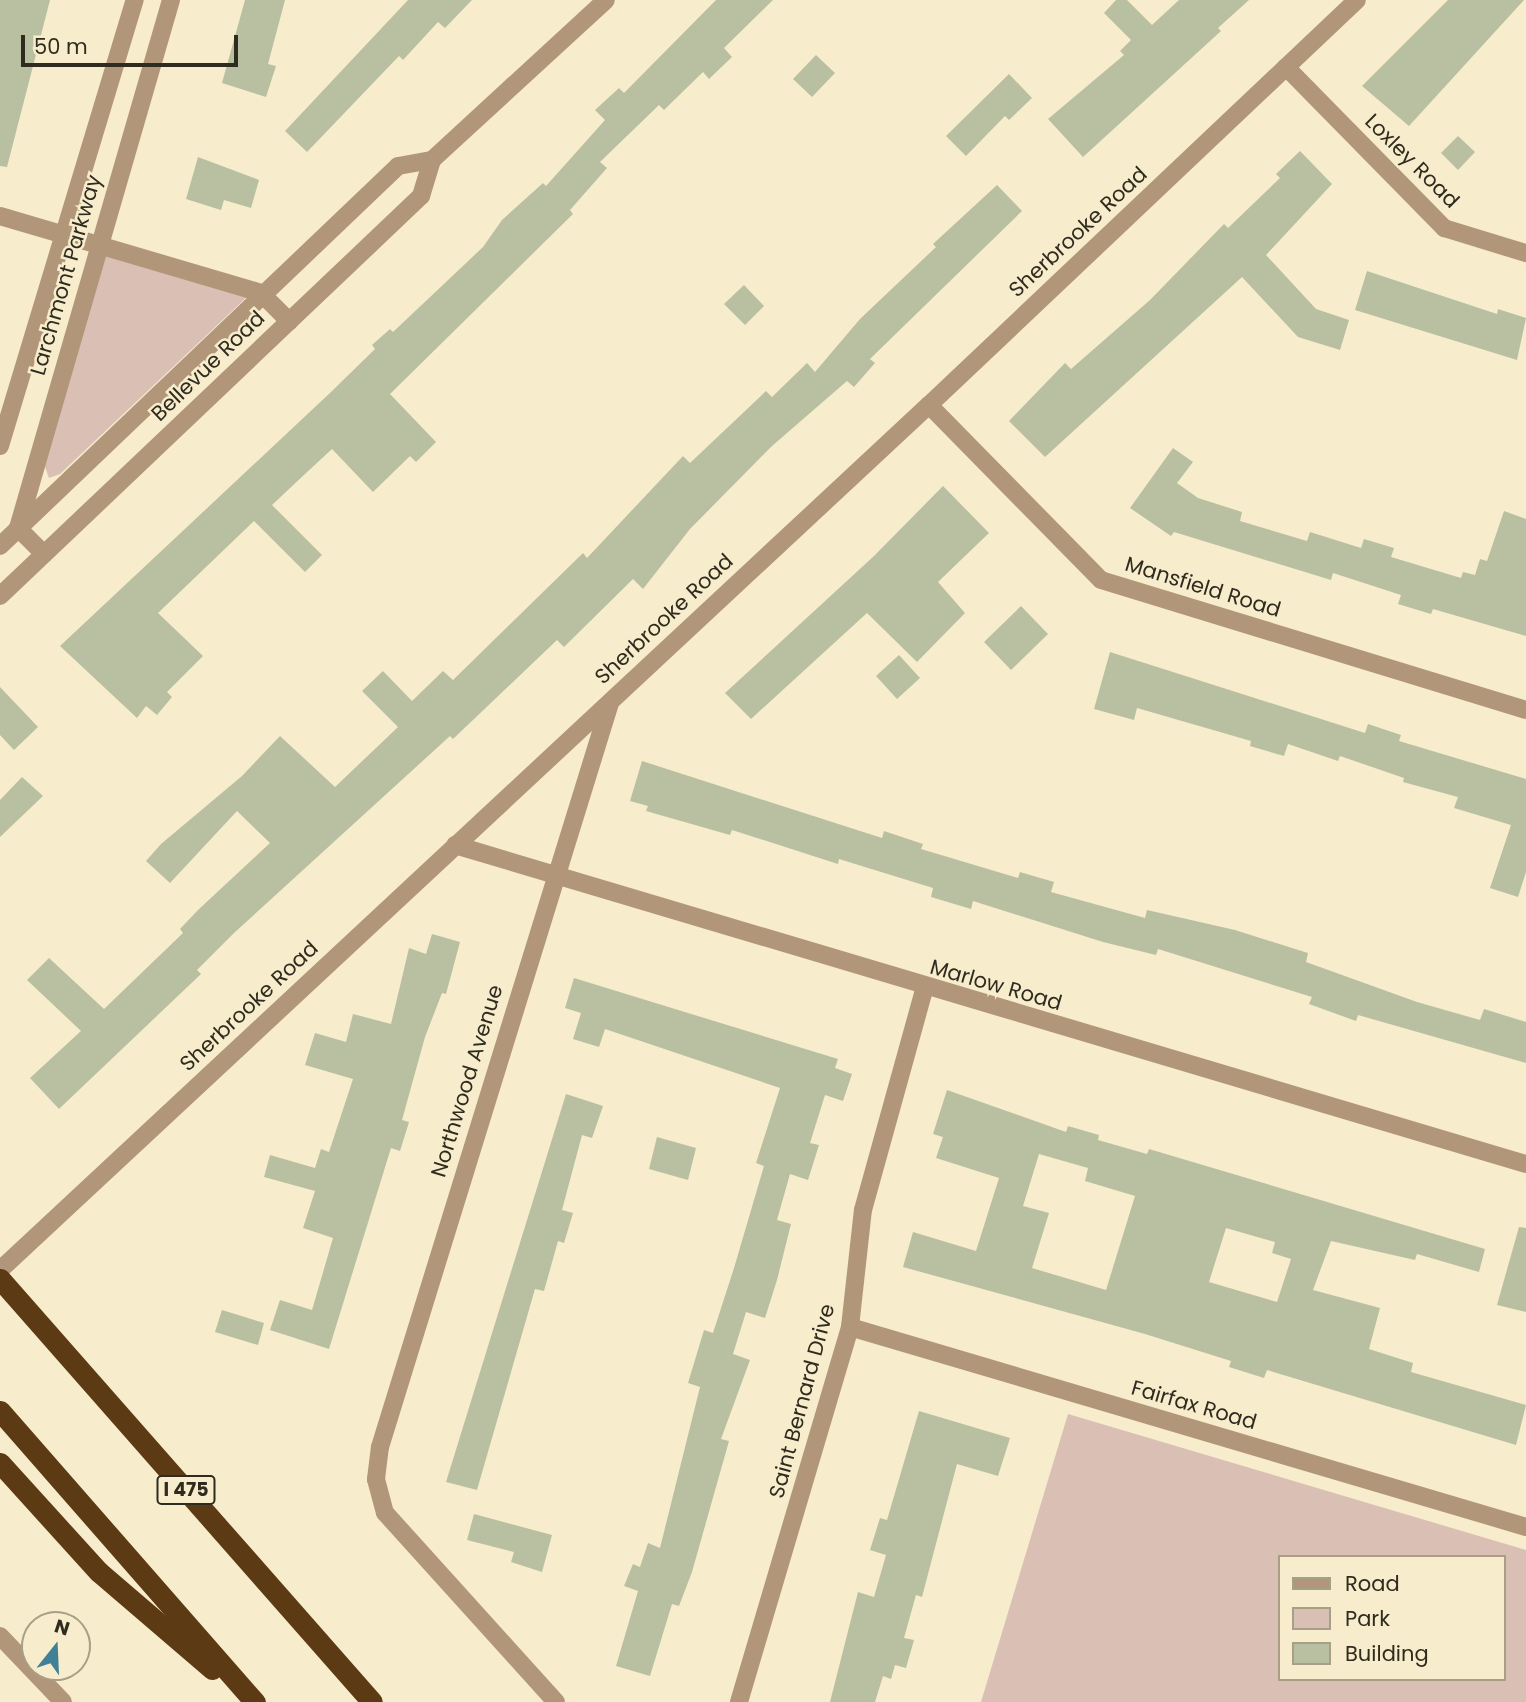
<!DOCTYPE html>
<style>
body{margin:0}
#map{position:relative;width:1526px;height:1702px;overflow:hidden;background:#f7eccc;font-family:Poppins,sans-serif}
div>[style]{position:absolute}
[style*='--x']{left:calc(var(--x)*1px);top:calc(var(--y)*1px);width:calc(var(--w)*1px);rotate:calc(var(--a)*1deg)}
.green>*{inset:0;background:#dabfb5}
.building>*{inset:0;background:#b9c0a1}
.minor>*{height:18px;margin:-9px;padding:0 9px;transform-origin:9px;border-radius:9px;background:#b29679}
.motorway>*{height:21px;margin:-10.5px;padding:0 10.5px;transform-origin:10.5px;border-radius:10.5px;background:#5c3b14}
span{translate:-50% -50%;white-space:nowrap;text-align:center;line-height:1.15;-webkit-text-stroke:5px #f7eccc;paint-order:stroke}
.shield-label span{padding:2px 5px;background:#f7eccc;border:2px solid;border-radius:5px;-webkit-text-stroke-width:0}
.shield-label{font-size:19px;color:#2f2b1e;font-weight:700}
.street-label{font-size:21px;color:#2f2b1e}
.legend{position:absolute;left:1278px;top:1555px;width:228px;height:126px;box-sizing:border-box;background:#f7eccc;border:2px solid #a79f86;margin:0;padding:9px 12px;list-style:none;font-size:21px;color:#2f2b1e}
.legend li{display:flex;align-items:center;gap:14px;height:35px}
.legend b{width:35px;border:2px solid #a79f86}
.north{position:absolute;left:21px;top:1611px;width:70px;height:70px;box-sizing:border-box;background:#f7eccc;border:2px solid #a79f86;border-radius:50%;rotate:18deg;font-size:19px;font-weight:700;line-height:28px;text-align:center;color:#2f2b1e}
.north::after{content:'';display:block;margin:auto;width:24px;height:32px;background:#418195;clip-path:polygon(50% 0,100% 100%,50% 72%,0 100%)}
.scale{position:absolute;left:21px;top:35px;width:217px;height:32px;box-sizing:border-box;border:4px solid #2f2b1e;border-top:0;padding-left:9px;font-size:21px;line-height:24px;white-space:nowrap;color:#2f2b1e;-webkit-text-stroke:5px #f7eccc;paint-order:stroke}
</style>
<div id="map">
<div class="green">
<i style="clip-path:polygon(102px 254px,249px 295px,60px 474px,49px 478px,43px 461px)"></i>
<i style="clip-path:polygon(evenodd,1068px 1414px,1526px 1550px,1526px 1702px,981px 1702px,1068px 1414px,1279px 1557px,1503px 1557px,1503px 1679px,1279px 1679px,1279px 1557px)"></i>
</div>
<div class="building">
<i style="clip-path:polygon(0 0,50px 0,7px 167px,0 166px)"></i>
<i style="clip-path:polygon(245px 0,285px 0,268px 64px,276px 66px,266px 97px,222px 83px)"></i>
<i style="clip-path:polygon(408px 0,472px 0,445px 28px,438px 22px,403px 60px,399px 56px,307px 152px,285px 131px)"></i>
<i style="clip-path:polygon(716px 0,773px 0,724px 48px,732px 57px,709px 79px,703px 72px,664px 110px,659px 105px,600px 162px,607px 168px,570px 210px,573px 214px,390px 394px,436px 442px,416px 462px,410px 456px,373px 492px,332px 449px,305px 474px,272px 505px,322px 555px,305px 572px,254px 521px,158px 613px,203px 656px,167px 692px,172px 697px,157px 715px,146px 706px,137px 718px,60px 646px,331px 392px,375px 349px,372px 345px,390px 329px,393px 332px,446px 282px,483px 247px,502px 220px,543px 183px,546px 186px,605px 120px,595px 110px,619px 88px,624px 93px)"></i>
<i style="clip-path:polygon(1116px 0,1127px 0,1152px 25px,1179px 0,1249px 0,1218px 28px,1221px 31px,1083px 157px,1048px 119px,1124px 55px,1120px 51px,1131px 40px,1104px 13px)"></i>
<i style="clip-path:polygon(1448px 0,1524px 0,1409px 126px,1362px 86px)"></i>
<i style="clip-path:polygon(816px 55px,835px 73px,812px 97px,793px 79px)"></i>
<i style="clip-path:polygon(1009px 74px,1032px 98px,1009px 120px,1005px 116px,966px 156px,946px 136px)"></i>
<i style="clip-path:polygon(1458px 136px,1475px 152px,1458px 170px,1441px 153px)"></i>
<i style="clip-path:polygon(1300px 151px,1332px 184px,1266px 255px,1316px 309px,1349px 320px,1340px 350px,1298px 337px,1242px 277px,1045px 457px,1009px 421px,1065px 363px,1071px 369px,1150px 300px,1224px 224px,1228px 228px,1280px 178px,1276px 174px)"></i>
<i style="clip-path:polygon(198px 157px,259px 180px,251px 208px,224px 200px,221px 210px,186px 199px)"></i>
<i style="clip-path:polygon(997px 185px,1022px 211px,870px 359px,875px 363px,854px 387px,847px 381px,772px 446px,690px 529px,643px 589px,633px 579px,564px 647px,557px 640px,453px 739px,450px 736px,234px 933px,197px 970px,201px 974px,59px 1109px,30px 1078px,81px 1031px,27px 980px,49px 958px,104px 1009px,183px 933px,180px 929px,198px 910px,270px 843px,237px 811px,170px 883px,146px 861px,161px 844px,242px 776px,280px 736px,335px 787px,398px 727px,362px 691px,383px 671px,412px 701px,443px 671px,453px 680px,583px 553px,587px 558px,683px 456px,690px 463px,766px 391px,772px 397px,807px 363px,815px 372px,860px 319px,936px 247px,933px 244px)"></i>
<i style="clip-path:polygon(1367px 271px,1497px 314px,1498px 309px,1526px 318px,1517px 360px,1355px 310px)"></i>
<i style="clip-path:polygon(744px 285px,764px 306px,745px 325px,724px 304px)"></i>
<i style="clip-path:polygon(1173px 448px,1193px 462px,1177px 483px,1198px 498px,1242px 512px,1240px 521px,1307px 541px,1310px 532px,1361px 548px,1364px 539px,1394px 548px,1391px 557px,1461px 578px,1463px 572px,1475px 575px,1480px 559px,1487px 561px,1504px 511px,1526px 519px,1526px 636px,1433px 609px,1431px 614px,1398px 604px,1401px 595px,1333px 573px,1331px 580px,1174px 532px,1171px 536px,1130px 508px)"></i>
<i style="clip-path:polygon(943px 486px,989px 533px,938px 582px,965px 613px,917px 662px,867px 613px,751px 719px,725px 693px,874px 556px)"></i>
<i style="clip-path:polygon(1021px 606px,1048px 634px,1011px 670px,984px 642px)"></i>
<i style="clip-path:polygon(1110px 652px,1365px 733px,1368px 724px,1401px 735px,1399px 741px,1526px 779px,1526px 872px,1518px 897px,1490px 888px,1511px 825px,1454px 808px,1458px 797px,1403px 782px,1404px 778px,1340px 756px,1338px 761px,1288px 744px,1284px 756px,1250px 746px,1251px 741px,1137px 708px,1134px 720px,1094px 709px)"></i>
<i style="clip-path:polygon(899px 655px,920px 678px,897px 699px,876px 676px)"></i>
<i style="clip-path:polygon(0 687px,38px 727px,14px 750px,0 735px)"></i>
<i style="clip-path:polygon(642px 761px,882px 838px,884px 831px,923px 844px,921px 849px,1018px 878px,1020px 872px,1054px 882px,1051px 892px,1145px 918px,1147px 910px,1235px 930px,1308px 953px,1306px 962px,1417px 1002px,1480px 1020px,1484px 1009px,1526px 1022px,1526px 1063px,1358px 1015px,1356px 1021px,1309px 1004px,1312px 997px,1158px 949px,1156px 955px,1103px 942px,973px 901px,971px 909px,931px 897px,933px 888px,839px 859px,838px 864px,732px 830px,730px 835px,646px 811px,648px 806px,630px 801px)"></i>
<i style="clip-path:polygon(22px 777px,43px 796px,0 837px,0 800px)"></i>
<i style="clip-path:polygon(432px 934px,460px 942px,446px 994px,442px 993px,425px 1037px,402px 1120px,409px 1122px,400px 1151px,391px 1148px,329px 1349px,270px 1330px,280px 1300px,312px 1310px,333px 1238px,303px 1228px,315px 1191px,264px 1177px,270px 1155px,315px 1168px,321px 1149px,329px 1152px,353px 1079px,305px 1065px,315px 1033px,346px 1042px,353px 1014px,391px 1024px,409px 948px,426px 954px)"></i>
<i style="clip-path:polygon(574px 978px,838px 1059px,835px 1068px,852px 1074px,843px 1101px,825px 1095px,810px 1143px,819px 1145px,808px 1180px,790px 1174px,777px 1220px,791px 1224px,777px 1280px,765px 1318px,746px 1312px,733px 1354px,750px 1360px,721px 1439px,729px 1441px,692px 1572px,679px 1606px,672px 1604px,650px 1676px,616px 1666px,638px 1591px,624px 1586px,633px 1564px,640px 1567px,648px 1543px,660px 1548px,700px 1387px,688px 1383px,704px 1330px,713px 1333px,734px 1268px,764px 1166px,756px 1163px,780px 1088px,605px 1029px,599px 1047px,573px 1039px,581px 1013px,565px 1008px)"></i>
<i style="clip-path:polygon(evenodd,947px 1090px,1066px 1132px,1068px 1126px,1099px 1135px,1098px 1140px,1147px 1154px,1149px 1149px,1485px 1249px,1479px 1272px,1417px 1254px,1415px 1260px,1331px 1241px,1313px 1290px,1380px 1308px,1369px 1349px,1413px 1363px,1411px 1372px,1526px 1405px,1516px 1445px,1267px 1370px,1264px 1378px,1229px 1367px,1231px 1361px,1145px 1334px,903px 1267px,913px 1232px,976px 1251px,999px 1178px,936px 1158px,943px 1137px,933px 1134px,947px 1090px,1039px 1154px,1088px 1168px,1085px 1181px,1135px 1196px,1106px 1290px,1032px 1268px,1049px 1213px,1023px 1206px,1039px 1154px,947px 1090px,1226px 1228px,1275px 1242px,1272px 1253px,1291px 1259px,1277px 1302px,1209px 1282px,1226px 1228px)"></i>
<i style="clip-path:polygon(566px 1094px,603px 1106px,592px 1138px,582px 1135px,562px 1210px,573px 1213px,564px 1243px,558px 1241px,544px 1291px,535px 1289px,477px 1490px,446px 1482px)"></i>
<i style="clip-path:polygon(657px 1137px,696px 1148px,688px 1180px,649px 1169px)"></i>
<i style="clip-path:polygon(1519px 1227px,1526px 1228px,1526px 1312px,1497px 1305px)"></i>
<i style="clip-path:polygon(222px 1310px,264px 1323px,258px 1345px,215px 1332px)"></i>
<i style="clip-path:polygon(919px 1411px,1010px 1438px,998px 1476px,957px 1464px,922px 1597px,916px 1595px,904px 1638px,914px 1640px,906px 1668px,895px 1665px,891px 1679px,883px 1676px,875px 1702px,830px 1702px,858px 1592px,874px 1597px,886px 1555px,870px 1550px,880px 1518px,887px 1520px)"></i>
<i style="clip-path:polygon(474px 1514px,552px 1535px,542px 1572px,511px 1562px,514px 1552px,467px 1540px)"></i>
</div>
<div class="minor">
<i style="--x:1286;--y:67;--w:226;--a:45.5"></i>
<i style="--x:1444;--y:228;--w:86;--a:17"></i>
<i style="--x:0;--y:216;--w:272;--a:16.4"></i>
<i style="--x:261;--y:293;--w:40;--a:45"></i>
<i style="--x:929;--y:405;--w:245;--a:45.5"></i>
<i style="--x:1101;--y:580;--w:444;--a:17"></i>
<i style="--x:0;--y:446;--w:466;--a:-73.2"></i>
<i style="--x:0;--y:546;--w:550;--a:-43.67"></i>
<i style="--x:398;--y:166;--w:35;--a:-10"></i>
<i style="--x:44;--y:554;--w:37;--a:-135"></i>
<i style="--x:18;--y:528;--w:550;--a:-73.84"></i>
<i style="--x:0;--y:596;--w:581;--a:-43.53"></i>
<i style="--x:421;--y:196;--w:38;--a:-73"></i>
<i style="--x:432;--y:160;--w:236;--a:-42.6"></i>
<i style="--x:455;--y:845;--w:1117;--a:16.59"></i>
<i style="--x:0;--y:1270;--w:1269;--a:-42.96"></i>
<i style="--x:929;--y:405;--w:589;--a:-43.42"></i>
<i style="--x:850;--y:1327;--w:705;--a:16.48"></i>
<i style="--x:0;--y:1636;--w:91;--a:46.3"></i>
<i style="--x:556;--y:1702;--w:255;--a:-132.1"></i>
<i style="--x:385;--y:1513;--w:35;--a:-105"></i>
<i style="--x:376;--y:1479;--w:32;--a:-83"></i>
<i style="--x:380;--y:1447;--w:779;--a:-72.82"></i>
<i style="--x:739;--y:1702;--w:391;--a:-73.5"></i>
<i style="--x:850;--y:1327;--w:118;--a:-83.7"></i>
<i style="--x:863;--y:1210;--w:231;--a:-74.5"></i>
</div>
<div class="motorway">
<i style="--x:0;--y:1279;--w:563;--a:48.67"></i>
<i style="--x:0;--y:1411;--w:387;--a:48.8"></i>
<i style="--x:0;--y:1463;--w:147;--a:47.8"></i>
<i style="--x:99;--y:1572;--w:149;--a:40.6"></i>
</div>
<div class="shield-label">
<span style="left:186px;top:1490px">I 475</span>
</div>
<div class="street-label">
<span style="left:1412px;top:161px;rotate:45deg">Loxley Road</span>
<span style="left:1078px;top:232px;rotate:-43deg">Sherbrooke Road</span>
<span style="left:66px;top:275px;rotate:-74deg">Larchmont Parkway</span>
<span style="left:208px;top:366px;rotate:-44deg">Bellevue Road</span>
<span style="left:1203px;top:587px;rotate:17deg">Mansfield Road</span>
<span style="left:664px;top:619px;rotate:-43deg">Sherbrooke Road</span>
<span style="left:996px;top:985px;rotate:16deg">Marlow Road</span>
<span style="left:249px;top:1006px;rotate:-43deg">Sherbrooke Road</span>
<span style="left:467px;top:1081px;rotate:-73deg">Northwood Avenue</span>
<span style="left:802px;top:1401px;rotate:-75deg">Saint Bernard Drive</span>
<span style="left:1194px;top:1405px;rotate:16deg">Fairfax Road</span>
</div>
<ul class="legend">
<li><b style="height:9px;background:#b29679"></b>Road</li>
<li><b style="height:19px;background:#dabfb5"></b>Park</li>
<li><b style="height:19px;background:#b9c0a1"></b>Building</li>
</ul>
<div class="north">N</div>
<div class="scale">50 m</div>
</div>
